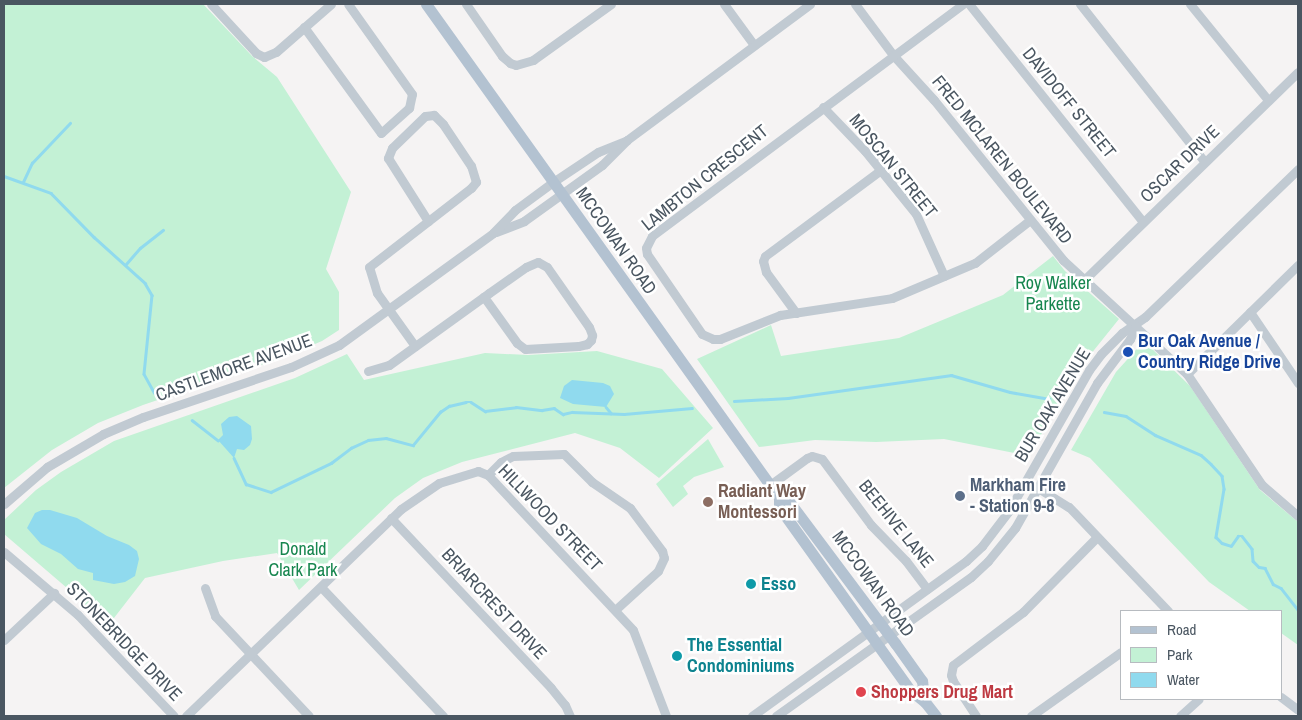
<!DOCTYPE html>
<style>
body{margin:0}
#map{position:relative;width:1302px;height:720px;overflow:hidden;background:#f5f3f3;font-family:"Archivo Narrow",sans-serif}
div>[style]{position:absolute}
[style*='--x']{left:calc(var(--x)*1px);top:calc(var(--y)*1px);width:calc(var(--w)*1px);rotate:calc(var(--a)*1deg)}
.green>*{inset:0;background:#c3f1d5}
.water>*{inset:0;background:#90daee}
.stream>*{height:2.5px;margin:-1.25px;padding:0 1.25px;transform-origin:1.25px;border-radius:1.25px;background:#90daee}
.minor>*{height:9px;margin:-4.5px;padding:0 4.5px;transform-origin:4.5px;border-radius:4.5px;background:#c1cad2}
.major>*{height:11px;margin:-5.5px;padding:0 5.5px;transform-origin:5.5px;border-radius:5.5px;background:#b3c2d1}
.dots>*{width:14px;height:14px;translate:-50% -50%;box-sizing:border-box;border:2px solid #fff;border-radius:50%}
span{translate:-50% -50%;white-space:nowrap;text-align:center;line-height:1.15;-webkit-text-stroke:5px #fff;paint-order:stroke}
.street-label{font-size:18px;color:#4a5661}
.park-label{font-size:18px;color:#17864f}
.transit-label{font-size:18px;color:#164399;font-weight:700}
.left{translate:0 -50%;text-align:left}
.service-label{font-size:18px;color:#4e5e75;font-weight:700}
.education-label{font-size:18px;color:#785e54;font-weight:700}
.culture-label{font-size:18px;color:#0d838f;font-weight:700}
.health-label{font-size:18px;color:#be3a42;font-weight:700}
.frame{position:absolute;inset:0;border:5px solid #4a5661;pointer-events:none}
.legend{position:absolute;left:1120px;top:610px;width:162px;height:90px;box-sizing:border-box;background:#fff;border:1px solid #b7bbc0;margin:0;padding:6px 9px;list-style:none;font-size:15px;color:#4a5661}
.legend li{display:flex;align-items:center;gap:10px;height:25px}
.legend b{width:25px;border:1px solid #b7bbc0}
</style>
<div id="map">
<div class="green">
<i style="clip-path:polygon(4px 4px,203px 4px,252px 56px,277px 77px,351px 192px,326px 269px,339px 292px,339px 330px,322px 341px,287px 356px,143px 405px,98px 423px,52px 450px,4px 488px)"></i>
<i style="clip-path:polygon(1053px 256px,1065px 271px,1119px 319px,1078px 370px,1029px 456px,944px 439px,876px 442px,815px 440px,759px 447px,697px 359px,771px 325px,781px 356px,899px 338px,1003px 295px)"></i>
<i style="clip-path:polygon(1144px 341px,1190px 386px,1260px 490px,1298px 522px,1298px 645px,1281px 633px,1281px 611px,1250px 611px,1209px 582px,1090px 458px,1071px 450px,1116px 372px)"></i>
<i style="clip-path:polygon(597px 351px,662px 369px,713px 428px,659px 478px,620px 448px,575px 433px,462px 462px,423px 478px,395px 498px,299px 590px,277px 553px,223px 561px,145px 578px,107px 627px,74px 594px,4px 534px,4px 520px,36px 490px,61px 472px,114px 441px,295px 378px,347px 354px,364px 380px,485px 353px,528px 355px)"></i>
<i style="clip-path:polygon(708px 439px,724px 467px,694px 477px,683px 486px,688px 494px,673px 507px,656px 484px)"></i>
</div>
<div class="water">
<i style="clip-path:polygon(572px 380px,603px 383px,610px 386px,614px 394px,606px 407px,573px 404px,560px 398px,564px 386px)"></i>
<i style="clip-path:polygon(237px 416px,251px 426px,252px 439px,250px 445px,244px 450px,237px 449px,234px 458px,218px 440px,223px 435px,221px 424px,229px 417px)"></i>
<i style="clip-path:polygon(42px 510px,50px 510px,77px 518px,107px 536px,129px 545px,137px 551px,139px 559px,135px 576px,125px 582px,114px 584px,93px 580px,93px 573px,78px 569px,61px 554px,41px 544px,27px 528px,35px 513px)"></i>
</div>
<div class="stream">
<i style="--x:4;--y:176;--w:50;--a:19.9"></i>
<i style="--x:51;--y:193;--w:62;--a:45.7"></i>
<i style="--x:94;--y:237;--w:69;--a:42"></i>
<i style="--x:145;--y:283;--w:14;--a:60"></i>
<i style="--x:152;--y:295;--w:79;--a:95.8"></i>
<i style="--x:144;--y:374;--w:21;--a:61"></i>
<i style="--x:23;--y:182;--w:21;--a:-65"></i>
<i style="--x:32;--y:163;--w:55;--a:-46.5"></i>
<i style="--x:126;--y:264;--w:21;--a:-49"></i>
<i style="--x:140;--y:248;--w:29;--a:-38"></i>
<i style="--x:734;--y:401;--w:54;--a:-3.2"></i>
<i style="--x:788;--y:398;--w:165;--a:-8"></i>
<i style="--x:951;--y:375;--w:61;--a:16.1"></i>
<i style="--x:1010;--y:392;--w:40;--a:10"></i>
<i style="--x:606;--y:407;--w:8;--a:50"></i>
<i style="--x:1104;--y:412;--w:22;--a:10"></i>
<i style="--x:1126;--y:416;--w:35;--a:33"></i>
<i style="--x:1155;--y:435;--w:50;--a:23.5"></i>
<i style="--x:1201;--y:455;--w:13;--a:42"></i>
<i style="--x:1211;--y:464;--w:16;--a:47"></i>
<i style="--x:1222;--y:476;--w:13;--a:81"></i>
<i style="--x:1224;--y:489;--w:49;--a:99.5"></i>
<i style="--x:1216;--y:537;--w:8;--a:45"></i>
<i style="--x:1222;--y:543;--w:9;--a:18"></i>
<i style="--x:1231;--y:546;--w:12;--a:-55"></i>
<i style="--x:1238;--y:536;--w:4;--a:0"></i>
<i style="--x:1242;--y:536;--w:16;--a:52"></i>
<i style="--x:1252;--y:549;--w:12;--a:85"></i>
<i style="--x:1253;--y:561;--w:8;--a:45"></i>
<i style="--x:1259;--y:567;--w:6;--a:9"></i>
<i style="--x:1265;--y:568;--w:18;--a:63"></i>
<i style="--x:1273;--y:584;--w:9;--a:27"></i>
<i style="--x:1281;--y:588;--w:28;--a:52"></i>
<i style="--x:192;--y:420;--w:33;--a:38"></i>
<i style="--x:234;--y:458;--w:29;--a:65"></i>
<i style="--x:246;--y:484;--w:26;--a:18"></i>
<i style="--x:271;--y:492;--w:67;--a:-25.8"></i>
<i style="--x:331;--y:463;--w:25;--a:-37"></i>
<i style="--x:351;--y:448;--w:19;--a:-25"></i>
<i style="--x:368;--y:440;--w:18;--a:-6"></i>
<i style="--x:386;--y:438;--w:28;--a:15"></i>
<i style="--x:413;--y:445;--w:43;--a:-50.7"></i>
<i style="--x:440;--y:412;--w:11;--a:-34"></i>
<i style="--x:449;--y:406;--w:17;--a:-13"></i>
<i style="--x:466;--y:402;--w:5;--a:0"></i>
<i style="--x:471;--y:402;--w:17;--a:33"></i>
<i style="--x:485;--y:411;--w:31;--a:-7"></i>
<i style="--x:516;--y:407;--w:26;--a:7"></i>
<i style="--x:542;--y:410;--w:12;--a:-9"></i>
<i style="--x:554;--y:408;--w:11;--a:34"></i>
<i style="--x:563;--y:414;--w:9;--a:-13"></i>
<i style="--x:572;--y:412;--w:52;--a:2.2"></i>
<i style="--x:624;--y:414;--w:68;--a:-5"></i>
</div>
<div class="minor">
<i style="--x:211;--y:4;--w:67;--a:47.4"></i>
<i style="--x:256;--y:53;--w:9;--a:27"></i>
<i style="--x:264;--y:57;--w:13;--a:-23"></i>
<i style="--x:276;--y:52;--w:73;--a:-41.1"></i>
<i style="--x:466;--y:4;--w:63;--a:55.3"></i>
<i style="--x:502;--y:56;--w:11;--a:41"></i>
<i style="--x:510;--y:63;--w:6;--a:18"></i>
<i style="--x:516;--y:65;--w:18;--a:-16"></i>
<i style="--x:533;--y:60;--w:96;--a:-35.7"></i>
<i style="--x:724;--y:4;--w:51;--a:53.8"></i>
<i style="--x:855;--y:4;--w:64;--a:53.3"></i>
<i style="--x:893;--y:55;--w:61;--a:47.7"></i>
<i style="--x:934;--y:100;--w:206;--a:51.1"></i>
<i style="--x:1063;--y:260;--w:168;--a:42.6"></i>
<i style="--x:1187;--y:374;--w:134;--a:56"></i>
<i style="--x:1262;--y:485;--w:48;--a:40.7"></i>
<i style="--x:963;--y:4;--w:388;--a:143.3"></i>
<i style="--x:652;--y:236;--w:13;--a:117"></i>
<i style="--x:646;--y:248;--w:6;--a:81"></i>
<i style="--x:647;--y:254;--w:97;--a:55.5"></i>
<i style="--x:702;--y:334;--w:12;--a:24"></i>
<i style="--x:713;--y:339;--w:7;--a:0"></i>
<i style="--x:720;--y:339;--w:65;--a:-21.8"></i>
<i style="--x:780;--y:315;--w:113;--a:-8.6"></i>
<i style="--x:892;--y:298;--w:90;--a:-22.9"></i>
<i style="--x:975;--y:263;--w:70;--a:-38"></i>
<i style="--x:969;--y:4;--w:279;--a:51.4"></i>
<i style="--x:1080;--y:4;--w:201;--a:51.7"></i>
<i style="--x:1190;--y:4;--w:124;--a:50.9"></i>
<i style="--x:304;--y:27;--w:131;--a:54"></i>
<i style="--x:381;--y:133;--w:38;--a:-42"></i>
<i style="--x:409;--y:108;--w:14;--a:-78"></i>
<i style="--x:412;--y:94;--w:110;--a:-125.4"></i>
<i style="--x:823;--y:107;--w:61;--a:46.3"></i>
<i style="--x:865;--y:151;--w:81;--a:51"></i>
<i style="--x:916;--y:214;--w:68;--a:65.7"></i>
<i style="--x:496;--y:232;--w:30;--a:-21"></i>
<i style="--x:524;--y:221;--w:96;--a:-35.7"></i>
<i style="--x:602;--y:165;--w:35;--a:-45"></i>
<i style="--x:627;--y:140;--w:228;--a:-36.6"></i>
<i style="--x:1084;--y:280;--w:298;--a:-44.2"></i>
<i style="--x:1250;--y:312;--w:86;--a:55.9"></i>
<i style="--x:796;--y:313;--w:51;--a:-126.2"></i>
<i style="--x:766;--y:272;--w:11;--a:-105"></i>
<i style="--x:763;--y:261;--w:5;--a:-68"></i>
<i style="--x:765;--y:256;--w:144;--a:-36.6"></i>
<i style="--x:415;--y:346;--w:65;--a:-125.6"></i>
<i style="--x:377;--y:293;--w:27;--a:-107"></i>
<i style="--x:369;--y:267;--w:129;--a:-37.8"></i>
<i style="--x:471;--y:188;--w:8;--a:-50"></i>
<i style="--x:476;--y:182;--w:17;--a:-107"></i>
<i style="--x:471;--y:166;--w:50;--a:-123.7"></i>
<i style="--x:443;--y:124;--w:13;--a:-135"></i>
<i style="--x:434;--y:115;--w:9;--a:174"></i>
<i style="--x:425;--y:116;--w:46;--a:135.9"></i>
<i style="--x:392;--y:148;--w:11;--a:112"></i>
<i style="--x:388;--y:158;--w:75;--a:57.6"></i>
<i style="--x:368;--y:371;--w:22;--a:-16"></i>
<i style="--x:389;--y:365;--w:123;--a:-35.8"></i>
<i style="--x:489;--y:293;--w:45;--a:-35.1"></i>
<i style="--x:526;--y:267;--w:13;--a:-23"></i>
<i style="--x:538;--y:262;--w:10;--a:29"></i>
<i style="--x:547;--y:267;--w:73;--a:55"></i>
<i style="--x:589;--y:327;--w:9;--a:69"></i>
<i style="--x:592;--y:335;--w:5;--a:101"></i>
<i style="--x:591;--y:340;--w:6;--a:135"></i>
<i style="--x:587;--y:344;--w:9;--a:167"></i>
<i style="--x:578;--y:346;--w:53;--a:176.8"></i>
<i style="--x:525;--y:349;--w:10;--a:-143"></i>
<i style="--x:517;--y:343;--w:57;--a:-125.7"></i>
<i style="--x:1187;--y:374;--w:156;--a:-44.5"></i>
<i style="--x:488;--y:475;--w:18;--a:-45"></i>
<i style="--x:501;--y:462;--w:13;--a:-27"></i>
<i style="--x:513;--y:456;--w:51;--a:-2.2"></i>
<i style="--x:564;--y:454;--w:40;--a:45"></i>
<i style="--x:592;--y:482;--w:46;--a:34.4"></i>
<i style="--x:630;--y:508;--w:54;--a:53.3"></i>
<i style="--x:662;--y:551;--w:7;--a:74"></i>
<i style="--x:664;--y:558;--w:14;--a:115"></i>
<i style="--x:658;--y:571;--w:58;--a:137.8"></i>
<i style="--x:770;--y:485;--w:46;--a:-36.1"></i>
<i style="--x:807;--y:458;--w:5;--a:-22"></i>
<i style="--x:812;--y:456;--w:10;--a:17"></i>
<i style="--x:822;--y:459;--w:82;--a:53.4"></i>
<i style="--x:871;--y:525;--w:50;--a:45.8"></i>
<i style="--x:906;--y:561;--w:35;--a:53"></i>
<i style="--x:1038;--y:488;--w:36;--a:32"></i>
<i style="--x:1069;--y:507;--w:144;--a:46.4"></i>
<i style="--x:4;--y:504;--w:57;--a:-40.7"></i>
<i style="--x:47;--y:467;--w:65;--a:-30.5"></i>
<i style="--x:103;--y:434;--w:43;--a:-23"></i>
<i style="--x:143;--y:417;--w:156;--a:-18.7"></i>
<i style="--x:291;--y:367;--w:53;--a:-24.6"></i>
<i style="--x:339;--y:345;--w:190;--a:-36"></i>
<i style="--x:493;--y:233;--w:32;--a:-46"></i>
<i style="--x:515;--y:210;--w:47;--a:-36.4"></i>
<i style="--x:553;--y:182;--w:54;--a:-33.7"></i>
<i style="--x:598;--y:152;--w:31;--a:-22"></i>
<i style="--x:391;--y:518;--w:233;--a:46.7"></i>
<i style="--x:551;--y:688;--w:22;--a:51"></i>
<i style="--x:565;--y:705;--w:12;--a:66"></i>
<i style="--x:4;--y:552;--w:97;--a:40.4"></i>
<i style="--x:78;--y:615;--w:139;--a:46.5"></i>
<i style="--x:321;--y:587;--w:178;--a:46.6"></i>
<i style="--x:205;--y:588;--w:30;--a:70"></i>
<i style="--x:215;--y:616;--w:137;--a:46.8"></i>
<i style="--x:4;--y:640;--w:69;--a:-43.2"></i>
<i style="--x:1281;--y:697;--w:21;--a:37"></i>
<i style="--x:186;--y:716;--w:298;--a:-43.9"></i>
<i style="--x:401;--y:509;--w:46;--a:-34.4"></i>
<i style="--x:439;--y:483;--w:41;--a:-17.1"></i>
<i style="--x:478;--y:471;--w:11;--a:22"></i>
<i style="--x:488;--y:475;--w:212;--a:46.9"></i>
<i style="--x:633;--y:630;--w:92;--a:69"></i>
<i style="--x:752;--y:716;--w:264;--a:-35.9"></i>
<i style="--x:966;--y:561;--w:22;--a:-43"></i>
<i style="--x:982;--y:546;--w:43;--a:-52.6"></i>
<i style="--x:1008;--y:512;--w:163;--a:-60.3"></i>
<i style="--x:1089;--y:370;--w:20;--a:-53"></i>
<i style="--x:1101;--y:354;--w:30;--a:-45"></i>
<i style="--x:1122;--y:333;--w:28;--a:-35"></i>
<i style="--x:1145;--y:317;--w:213;--a:-44"></i>
<i style="--x:776;--y:716;--w:239;--a:-35.5"></i>
<i style="--x:971;--y:577;--w:23;--a:-43"></i>
<i style="--x:988;--y:561;--w:43;--a:-50.7"></i>
<i style="--x:1015;--y:528;--w:167;--a:-60.5"></i>
<i style="--x:1097;--y:383;--w:55;--a:-53.1"></i>
<i style="--x:1130;--y:339;--w:14;--a:-65"></i>
<i style="--x:976;--y:716;--w:42;--a:-123.3"></i>
<i style="--x:953;--y:681;--w:6;--a:-108"></i>
<i style="--x:951;--y:675;--w:10;--a:-79"></i>
<i style="--x:953;--y:665;--w:88;--a:-37.1"></i>
<i style="--x:1023;--y:612;--w:105;--a:-45.4"></i>
<i style="--x:1031;--y:716;--w:110;--a:-35.4"></i>
<i style="--x:1180;--y:716;--w:25;--a:-42"></i>
</div>
<div class="major">
<i style="--x:426;--y:4;--w:591;--a:54.43"></i>
<i style="--x:770;--y:485;--w:15;--a:53"></i>
<i style="--x:779;--y:497;--w:9;--a:18"></i>
<i style="--x:788;--y:500;--w:179;--a:53.2"></i>
<i style="--x:895;--y:643;--w:47;--a:54.6"></i>
<i style="--x:922;--y:681;--w:21;--a:82"></i>
<i style="--x:779;--y:497;--w:10;--a:90"></i>
<i style="--x:779;--y:507;--w:225;--a:54.4"></i>
<i style="--x:910;--y:690;--w:19;--a:39"></i>
<i style="--x:925;--y:702;--w:18;--a:52"></i>
</div>
<div class="dots">
<i style="left:1128px;top:352px;background:#1a4fb4"></i>
<i style="left:960px;top:496px;background:#5c6f8a"></i>
<i style="left:708px;top:502px;background:#8d6e63"></i>
<i style="left:751px;top:584px;background:#0f9aa8"></i>
<i style="left:677px;top:656px;background:#0f9aa8"></i>
<i style="left:861px;top:692px;background:#e0444e"></i>
</div>
<div class="street-label">
<span style="left:1069px;top:103px;rotate:51deg">DAVIDOFF STREET</span>
<span style="left:1002px;top:160px;rotate:51deg">FRED MCLAREN BOULEVARD</span>
<span style="left:1180px;top:164px;rotate:-44deg">OSCAR DRIVE</span>
<span style="left:893px;top:166px;rotate:51deg">MOSCAN STREET</span>
<span style="left:705px;top:178px;rotate:-39deg">LAMBTON CRESCENT</span>
<span style="left:616px;top:241px;rotate:55deg">MCCOWAN ROAD</span>
<span style="left:234px;top:368px;rotate:-20deg">CASTLEMORE AVENUE</span>
<span style="left:1053px;top:405px;rotate:-59deg">BUR OAK AVENUE</span>
<span style="left:550px;top:518px;rotate:46deg">HILLWOOD STREET</span>
<span style="left:896px;top:524px;rotate:51deg">BEEHIVE LANE</span>
<span style="left:873px;top:584px;rotate:54deg">MCCOWAN ROAD</span>
<span style="left:494px;top:604px;rotate:47deg">BRIARCREST DRIVE</span>
<span style="left:124px;top:642px;rotate:46deg">STONEBRIDGE DRIVE</span>
</div>
<div class="park-label">
<span style="left:1053px;top:294px">Roy Walker<br>Parkette</span>
<span style="left:303px;top:560px">Donald<br>Clark Park</span>
</div>
<div class="transit-label">
<span class="left" style="left:1138px;top:352px">Bur Oak Avenue /<br>Country Ridge Drive</span>
</div>
<div class="service-label">
<span class="left" style="left:970px;top:496px">Markham Fire<br>- Station 9-8</span>
</div>
<div class="education-label">
<span class="left" style="left:718px;top:502px">Radiant Way<br>Montessori</span>
</div>
<div class="culture-label">
<span class="left" style="left:761px;top:584px">Esso</span>
<span class="left" style="left:687px;top:656px">The Essential<br>Condominiums</span>
</div>
<div class="health-label">
<span class="left" style="left:871px;top:692px">Shoppers Drug Mart</span>
</div>
<div class="frame"></div>
<ul class="legend">
<li><b style="height:6px;background:#b3c2d1"></b>Road</li>
<li><b style="height:14px;background:#c3f1d5"></b>Park</li>
<li><b style="height:14px;background:#90daee"></b>Water</li>
</ul>
</div>
